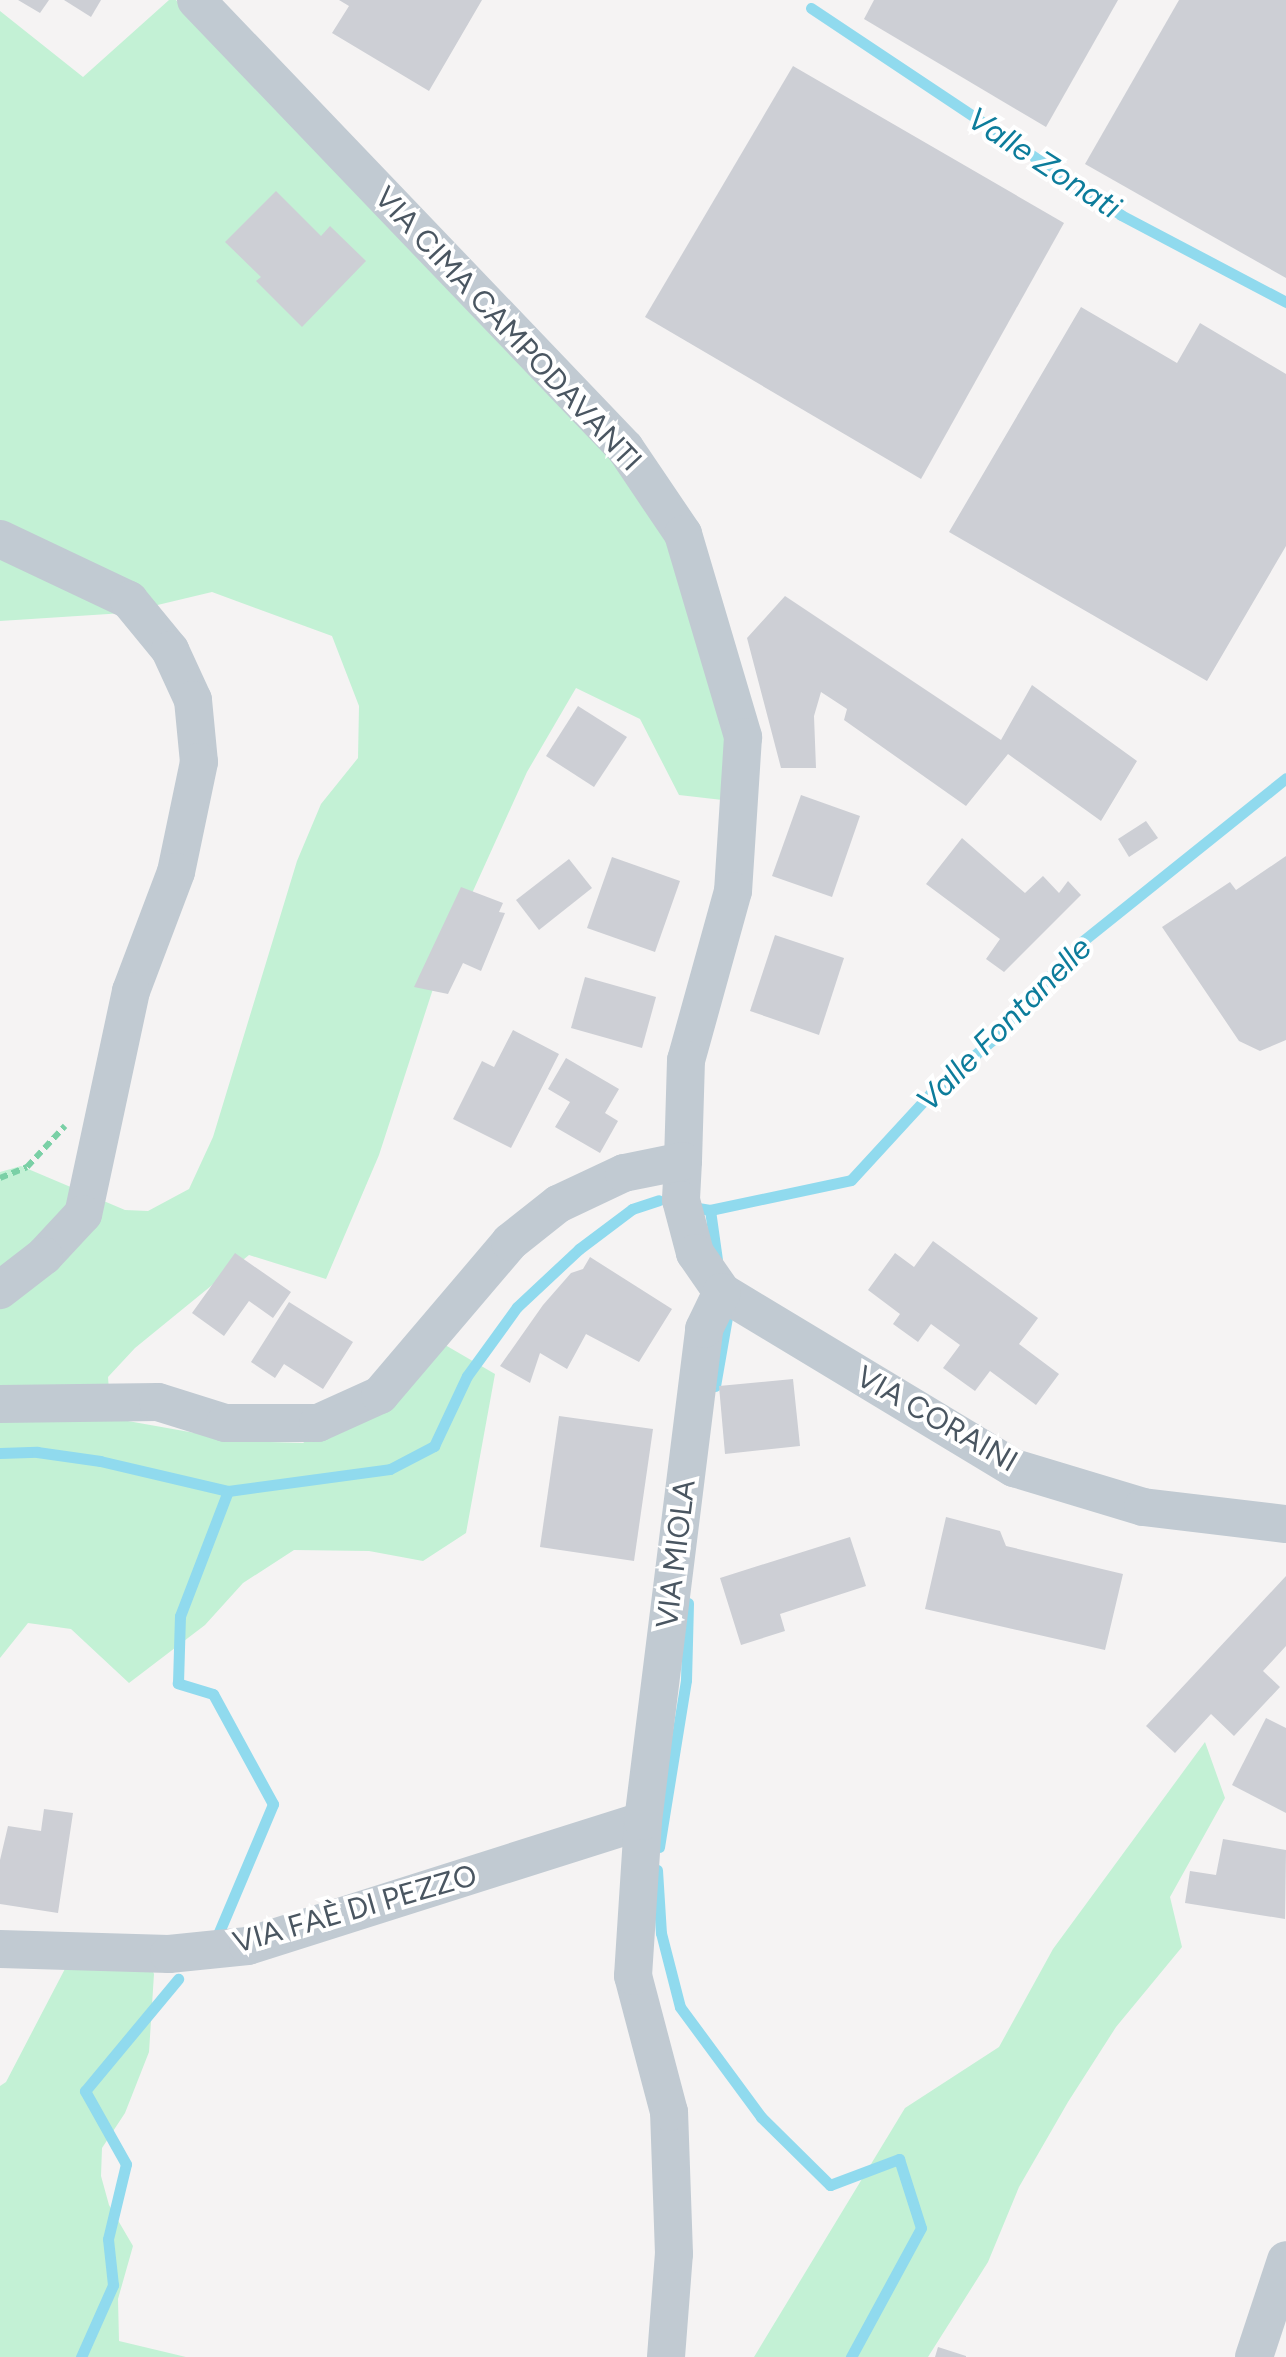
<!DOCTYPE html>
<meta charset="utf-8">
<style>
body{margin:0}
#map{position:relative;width:1286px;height:2357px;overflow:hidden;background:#f5f3f3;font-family:Figtree,sans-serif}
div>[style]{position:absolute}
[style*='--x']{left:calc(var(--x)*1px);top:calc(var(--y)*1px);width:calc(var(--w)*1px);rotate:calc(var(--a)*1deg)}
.green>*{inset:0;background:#c3f1d5}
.stream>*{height:11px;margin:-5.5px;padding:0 5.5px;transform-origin:5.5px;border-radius:5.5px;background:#90daee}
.building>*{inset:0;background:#cdcfd5}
.path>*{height:6px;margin-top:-3px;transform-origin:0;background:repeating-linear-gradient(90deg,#7ad0a6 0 8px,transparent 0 13px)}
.street>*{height:38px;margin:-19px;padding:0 19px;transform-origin:19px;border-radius:19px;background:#c1cad2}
span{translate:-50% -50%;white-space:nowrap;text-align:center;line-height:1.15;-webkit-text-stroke:8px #fff;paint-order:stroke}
.street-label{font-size:30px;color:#4a5661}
.water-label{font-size:32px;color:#0c7c9b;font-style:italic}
</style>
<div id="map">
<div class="green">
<i style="clip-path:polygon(169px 0,176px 0,204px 35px,626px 458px,677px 538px,740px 802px,679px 795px,640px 719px,576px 688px,527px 772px,444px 955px,379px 1155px,326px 1279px,249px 1255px,135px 1348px,108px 1377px,111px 1418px,240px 1441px,303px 1443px,440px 1342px,495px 1374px,466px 1533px,423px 1561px,369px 1551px,294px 1550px,243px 1583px,205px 1625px,129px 1683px,71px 1629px,28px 1623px,0 1658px,0 1172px,21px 1166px,125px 1210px,148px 1211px,189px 1189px,213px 1137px,297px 861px,321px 804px,358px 758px,359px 706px,332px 636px,212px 592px,124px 613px,0 621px,0 11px,83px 77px)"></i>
<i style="clip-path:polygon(1205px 1742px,1225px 1798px,1170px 1897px,1182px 1947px,1116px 2027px,1068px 2102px,1019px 2187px,988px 2262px,928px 2357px,754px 2357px,905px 2108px,999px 2047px,1053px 1949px)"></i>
<i style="clip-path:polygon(145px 1951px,154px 1974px,149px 2052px,125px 2113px,102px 2148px,101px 2176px,109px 2205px,133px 2246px,118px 2299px,119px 2341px,186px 2357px,0 2357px,0 2086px,6px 2082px,68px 1963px)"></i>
</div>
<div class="stream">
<i style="--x:811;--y:8;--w:373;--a:33.7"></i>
<i style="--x:1121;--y:215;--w:187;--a:27.8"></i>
<i style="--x:698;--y:1208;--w:12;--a:9"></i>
<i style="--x:710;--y:1210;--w:144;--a:-12"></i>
<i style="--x:851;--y:1180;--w:117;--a:-47.4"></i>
<i style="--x:930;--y:1094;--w:81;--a:-41"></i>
<i style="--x:991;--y:1041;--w:131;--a:-47.8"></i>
<i style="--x:1079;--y:944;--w:265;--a:-38.7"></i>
<i style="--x:710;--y:1210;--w:50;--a:82"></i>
<i style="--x:715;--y:1386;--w:70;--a:-80.1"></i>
<i style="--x:0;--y:1453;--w:37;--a:-2"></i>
<i style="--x:37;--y:1452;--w:64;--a:8.1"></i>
<i style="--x:100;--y:1461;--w:131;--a:13.2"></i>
<i style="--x:228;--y:1491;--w:163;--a:-7.7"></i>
<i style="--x:390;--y:1469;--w:50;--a:-27.6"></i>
<i style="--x:434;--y:1446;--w:77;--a:-64.8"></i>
<i style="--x:467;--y:1376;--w:85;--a:-54.1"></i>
<i style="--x:517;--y:1307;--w:85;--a:-43.1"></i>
<i style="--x:579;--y:1249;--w:66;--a:-37"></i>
<i style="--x:632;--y:1209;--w:28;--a:-18"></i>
<i style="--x:659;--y:1847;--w:169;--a:-80.8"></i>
<i style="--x:686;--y:1680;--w:77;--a:-88.5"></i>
<i style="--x:657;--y:1870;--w:63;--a:86.4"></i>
<i style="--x:661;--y:1933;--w:76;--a:75.6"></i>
<i style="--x:680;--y:2007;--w:137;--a:53.6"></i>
<i style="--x:761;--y:2117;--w:97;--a:44.6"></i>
<i style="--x:830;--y:2185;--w:74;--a:-20.6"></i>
<i style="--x:899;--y:2159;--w:72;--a:72.3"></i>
<i style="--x:921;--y:2228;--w:147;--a:118.5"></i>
<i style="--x:219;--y:1932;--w:139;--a:-67.1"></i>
<i style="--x:273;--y:1804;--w:125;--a:-118.6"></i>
<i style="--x:213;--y:1694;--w:37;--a:-163"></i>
<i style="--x:178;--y:1683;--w:67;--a:-88.3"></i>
<i style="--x:180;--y:1616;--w:134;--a:-69"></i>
<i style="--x:81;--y:2357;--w:79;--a:-66"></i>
<i style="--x:113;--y:2285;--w:46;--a:-96.2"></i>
<i style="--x:108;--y:2239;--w:77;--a:-76.5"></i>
<i style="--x:126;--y:2164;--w:84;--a:-119.3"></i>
<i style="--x:85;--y:2091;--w:146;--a:-50.3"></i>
</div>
<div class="building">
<i style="clip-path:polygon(18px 0,49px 0,40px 13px)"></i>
<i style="clip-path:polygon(64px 0,101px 0,91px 17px)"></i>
<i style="clip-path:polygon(339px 0,482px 0,429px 91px,332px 33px,349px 6px)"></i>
<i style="clip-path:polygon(874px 0,1118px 0,1046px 127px,864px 19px)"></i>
<i style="clip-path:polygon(1179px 0,1286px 0,1286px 278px,1085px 164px)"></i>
<i style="clip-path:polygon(793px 66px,1064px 223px,921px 479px,645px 317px)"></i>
<i style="clip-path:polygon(276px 191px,321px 236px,330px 226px,366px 261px,302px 327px,256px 281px,261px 277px,225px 242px)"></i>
<i style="clip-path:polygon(1081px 307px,1177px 363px,1200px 323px,1286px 374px,1286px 546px,1207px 681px,949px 532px)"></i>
<i style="clip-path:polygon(785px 596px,1001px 740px,1032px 685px,1137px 761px,1101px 821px,1008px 754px,966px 806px,844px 720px,847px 709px,821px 692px,814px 716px,816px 768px,781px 768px,747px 638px)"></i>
<i style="clip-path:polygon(578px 706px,627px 737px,594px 787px,546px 756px)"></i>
<i style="clip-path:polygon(801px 795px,860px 816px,832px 897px,772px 876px)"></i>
<i style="clip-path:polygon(1146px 821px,1158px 838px,1129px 857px,1118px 839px)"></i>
<i style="clip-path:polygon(962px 838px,1025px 893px,1043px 876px,1059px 893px,1068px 881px,1081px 895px,1004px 972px,986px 959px,1000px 939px,926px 884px)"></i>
<i style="clip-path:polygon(1286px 856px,1286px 1040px,1260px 1051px,1239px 1041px,1162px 927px,1230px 882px,1236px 890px)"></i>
<i style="clip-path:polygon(612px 857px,680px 881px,655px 952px,587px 928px)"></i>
<i style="clip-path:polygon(569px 859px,592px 888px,539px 930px,516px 900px)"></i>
<i style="clip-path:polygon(461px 887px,503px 903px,499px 912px,505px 913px,481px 971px,463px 963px,448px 994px,414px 987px)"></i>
<i style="clip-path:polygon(775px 935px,844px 958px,819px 1035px,750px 1011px)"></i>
<i style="clip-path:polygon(585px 977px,656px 997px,642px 1048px,571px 1028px)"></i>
<i style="clip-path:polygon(513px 1030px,559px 1054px,511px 1148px,453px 1119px,482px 1061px,494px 1067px)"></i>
<i style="clip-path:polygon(566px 1058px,619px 1089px,605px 1113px,618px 1121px,600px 1153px,555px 1127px,570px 1102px,548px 1089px)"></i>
<i style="clip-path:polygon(933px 1241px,1038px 1318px,1019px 1344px,1059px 1374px,1036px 1405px,990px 1371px,975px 1391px,943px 1368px,960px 1345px,931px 1324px,918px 1342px,893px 1324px,900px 1314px,868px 1290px,895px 1253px,914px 1267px)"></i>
<i style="clip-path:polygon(235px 1253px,291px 1292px,273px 1318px,249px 1301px,224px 1336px,192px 1313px)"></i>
<i style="clip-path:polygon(590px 1257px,672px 1309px,639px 1362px,586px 1334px,567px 1369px,540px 1353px,530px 1383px,500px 1366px,543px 1305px,571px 1273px,583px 1269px)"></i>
<i style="clip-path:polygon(289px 1302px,353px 1342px,323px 1389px,284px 1364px,275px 1378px,251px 1362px)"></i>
<i style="clip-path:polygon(793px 1379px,800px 1446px,725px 1454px,719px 1386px)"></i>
<i style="clip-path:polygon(559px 1416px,653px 1429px,634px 1561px,540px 1547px)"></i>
<i style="clip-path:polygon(946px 1517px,1000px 1531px,1006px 1546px,1123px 1574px,1105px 1650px,925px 1609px)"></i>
<i style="clip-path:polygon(850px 1537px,866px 1586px,780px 1614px,785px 1631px,741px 1645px,720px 1578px)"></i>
<i style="clip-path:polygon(1286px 1576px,1286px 1646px,1263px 1671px,1280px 1687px,1234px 1736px,1211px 1714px,1175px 1753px,1146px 1726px)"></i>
<i style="clip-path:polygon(1266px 1718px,1286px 1728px,1286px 1813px,1232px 1785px)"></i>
<i style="clip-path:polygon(44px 1809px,73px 1813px,58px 1913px,0 1904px,0 1860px,8px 1826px,41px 1831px)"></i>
<i style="clip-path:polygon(1223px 1839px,1286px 1850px,1285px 1919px,1185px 1903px,1190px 1871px,1216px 1875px)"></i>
<i style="clip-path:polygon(938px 2347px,966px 2356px,966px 2357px,935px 2357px)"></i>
</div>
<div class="path">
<i style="--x:0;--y:1178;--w:29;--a:-22"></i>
<i style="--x:27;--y:1167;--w:56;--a:-47.2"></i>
</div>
<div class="street">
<i style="--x:196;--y:0;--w:620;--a:46.24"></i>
<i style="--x:625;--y:448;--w:104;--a:56"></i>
<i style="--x:683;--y:534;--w:212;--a:73.5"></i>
<i style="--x:743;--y:737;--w:154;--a:93.7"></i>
<i style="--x:733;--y:891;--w:175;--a:105.5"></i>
<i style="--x:686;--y:1060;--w:101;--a:91.7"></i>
<i style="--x:683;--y:1161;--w:39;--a:93"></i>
<i style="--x:681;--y:1200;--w:55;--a:75.2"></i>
<i style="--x:695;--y:1253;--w:47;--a:55.3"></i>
<i style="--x:722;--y:1292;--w:341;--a:31.1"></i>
<i style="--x:1014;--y:1468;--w:135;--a:16.8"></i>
<i style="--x:1143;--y:1507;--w:144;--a:6.8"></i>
<i style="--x:0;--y:539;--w:143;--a:25.3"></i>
<i style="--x:129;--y:600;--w:65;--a:50.6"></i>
<i style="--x:170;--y:650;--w:55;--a:65.3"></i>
<i style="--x:193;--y:700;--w:62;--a:84.5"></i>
<i style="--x:199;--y:762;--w:112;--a:101.8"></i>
<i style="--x:176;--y:872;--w:127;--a:110.7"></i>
<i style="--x:131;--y:991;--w:228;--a:102.1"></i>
<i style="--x:83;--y:1214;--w:57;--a:132.9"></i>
<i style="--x:44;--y:1256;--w:56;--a:142.3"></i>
<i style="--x:0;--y:1404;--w:158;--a:-0.7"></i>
<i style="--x:158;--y:1402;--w:70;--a:17.4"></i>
<i style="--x:225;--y:1423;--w:93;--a:0"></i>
<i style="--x:318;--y:1423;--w:68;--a:-24.3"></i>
<i style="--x:380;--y:1395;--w:201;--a:-49.6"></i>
<i style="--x:510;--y:1242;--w:61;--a:-38.4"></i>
<i style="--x:558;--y:1204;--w:73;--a:-25.2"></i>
<i style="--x:624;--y:1173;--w:60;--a:-11.5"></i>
<i style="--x:0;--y:1949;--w:169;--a:1.7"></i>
<i style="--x:169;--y:1954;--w:79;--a:-5.8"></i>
<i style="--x:248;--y:1946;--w:414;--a:-17.6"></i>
<i style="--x:666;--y:2357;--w:103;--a:-85.6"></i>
<i style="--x:674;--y:2254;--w:142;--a:-92"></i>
<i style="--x:669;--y:2112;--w:141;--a:-104.8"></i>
<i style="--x:633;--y:1976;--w:155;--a:-86.3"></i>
<i style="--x:643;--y:1821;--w:496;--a:-82.9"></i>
<i style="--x:704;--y:1329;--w:41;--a:-64.1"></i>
<i style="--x:1254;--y:2357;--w:102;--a:-71.7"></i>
</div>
<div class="street-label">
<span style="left:508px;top:329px;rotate:47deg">VIA CIMA CAMPODAVANTI</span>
<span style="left:937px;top:1419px;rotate:30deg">VIA CORAINI</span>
<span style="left:676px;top:1554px;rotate:-83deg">VIA MIOLA</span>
<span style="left:355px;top:1909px;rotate:-16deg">VIA FAÈ DI PEZZO</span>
</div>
<div class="water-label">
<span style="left:1044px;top:163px;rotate:33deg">Valle Zonati</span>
<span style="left:1004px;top:1024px;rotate:-45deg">Valle Fontanelle</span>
</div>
</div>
